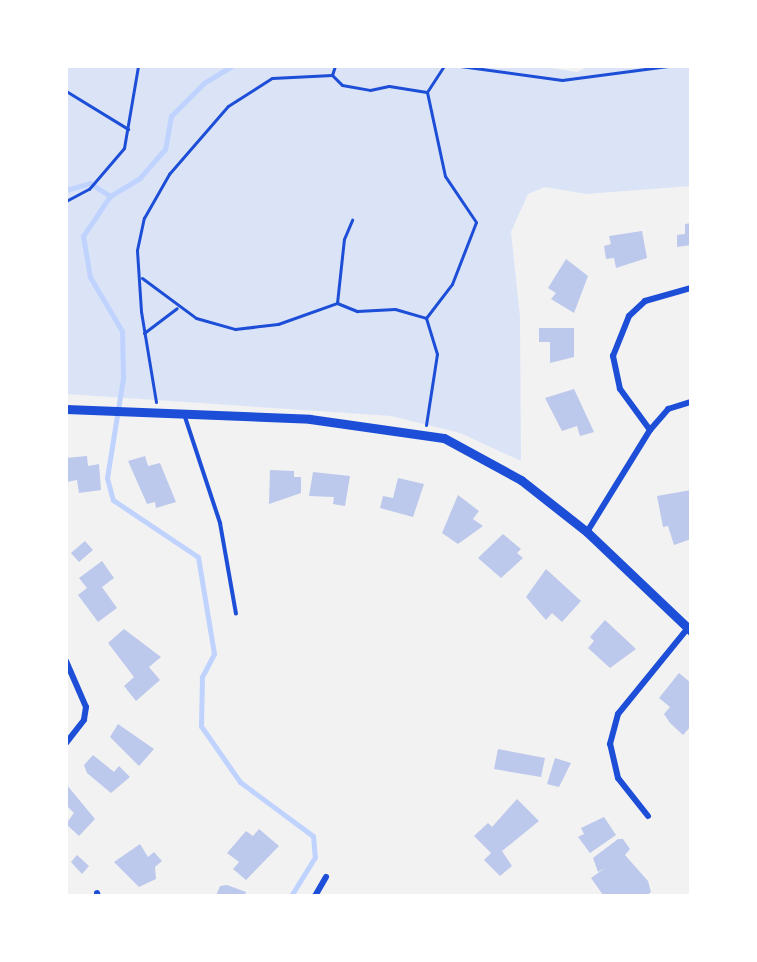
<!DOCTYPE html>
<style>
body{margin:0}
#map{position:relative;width:757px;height:962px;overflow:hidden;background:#f2f2f2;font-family:"Varela Round",sans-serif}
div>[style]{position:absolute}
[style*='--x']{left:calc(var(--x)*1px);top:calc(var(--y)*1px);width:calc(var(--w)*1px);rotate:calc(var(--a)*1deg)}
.green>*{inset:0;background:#dbe4f7}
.stream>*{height:5px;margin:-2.5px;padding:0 2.5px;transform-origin:2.5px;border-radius:2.5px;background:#bfd3fe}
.building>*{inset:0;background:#bdc9ec}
.path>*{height:3px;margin:-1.5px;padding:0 1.5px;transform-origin:1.5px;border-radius:1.5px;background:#1d4ed8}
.service>*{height:4px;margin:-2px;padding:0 2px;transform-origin:2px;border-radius:2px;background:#1d4ed8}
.minor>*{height:6px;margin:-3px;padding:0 3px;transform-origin:3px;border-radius:3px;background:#1d4ed8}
.tertiary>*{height:9px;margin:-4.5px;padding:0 4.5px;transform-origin:4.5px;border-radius:4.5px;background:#1d4ed8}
span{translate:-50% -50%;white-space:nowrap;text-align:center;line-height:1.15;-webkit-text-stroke:4.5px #fff;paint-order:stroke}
.frame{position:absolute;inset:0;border:68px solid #fff;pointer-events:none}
</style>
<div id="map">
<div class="green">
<i style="clip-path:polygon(66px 66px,538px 66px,577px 72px,590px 66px,691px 66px,691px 186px,586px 194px,545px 187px,528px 194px,511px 232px,520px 316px,521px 461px,460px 433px,391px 416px,66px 394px)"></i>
</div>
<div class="stream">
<i style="--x:232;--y:66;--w:33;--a:149"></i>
<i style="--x:204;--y:83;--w:47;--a:135"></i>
<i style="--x:171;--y:116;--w:34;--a:100"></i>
<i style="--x:165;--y:149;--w:38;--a:131"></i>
<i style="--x:140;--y:178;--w:35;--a:149"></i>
<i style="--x:110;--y:196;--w:48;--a:124"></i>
<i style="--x:83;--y:236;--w:42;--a:80.3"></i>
<i style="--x:90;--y:277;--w:63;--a:59.3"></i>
<i style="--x:122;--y:331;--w:47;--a:88.8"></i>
<i style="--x:123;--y:378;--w:101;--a:99.1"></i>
<i style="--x:107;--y:478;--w:23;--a:75"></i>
<i style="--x:113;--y:500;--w:102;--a:33.8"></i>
<i style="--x:198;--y:557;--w:98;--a:80.6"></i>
<i style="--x:214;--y:654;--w:26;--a:118"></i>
<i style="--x:202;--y:677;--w:49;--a:91.2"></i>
<i style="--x:201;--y:726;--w:68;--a:55.1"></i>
<i style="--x:240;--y:782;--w:91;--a:36.5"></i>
<i style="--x:313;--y:836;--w:21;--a:85"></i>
<i style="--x:315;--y:857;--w:46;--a:121.6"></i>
<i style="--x:66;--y:190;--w:25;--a:-16"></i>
<i style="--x:90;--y:183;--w:24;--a:33"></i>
</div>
<div class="building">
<i style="clip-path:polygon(691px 223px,691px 245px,677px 247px,677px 235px,685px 234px,685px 224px)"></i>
<i style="clip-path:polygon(642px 231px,647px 258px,616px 268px,614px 258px,606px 259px,604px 246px,611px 244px,609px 236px)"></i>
<i style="clip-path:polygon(566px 259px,588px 276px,574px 313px,551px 299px,556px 293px,548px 288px)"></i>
<i style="clip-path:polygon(539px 328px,574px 328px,574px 357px,550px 363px,550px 342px,539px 342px)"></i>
<i style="clip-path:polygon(574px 389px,594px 432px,580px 436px,577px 426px,562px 431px,545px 398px)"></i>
<i style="clip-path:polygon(87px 456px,88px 466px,99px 464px,101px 490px,79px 493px,77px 480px,67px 482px,66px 458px)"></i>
<i style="clip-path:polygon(145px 456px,148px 466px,160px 463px,176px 502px,156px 508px,155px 502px,147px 504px,128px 461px)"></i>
<i style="clip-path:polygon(270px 470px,294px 471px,294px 477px,301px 477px,301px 493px,269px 504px)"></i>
<i style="clip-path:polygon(313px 472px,350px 476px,345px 506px,333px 504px,334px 497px,309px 496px)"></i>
<i style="clip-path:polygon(398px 478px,424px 484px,413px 517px,380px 508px,383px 496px,393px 498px)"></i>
<i style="clip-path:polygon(691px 490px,691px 539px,674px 545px,668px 526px,663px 527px,657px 496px)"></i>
<i style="clip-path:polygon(458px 495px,479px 511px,473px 519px,483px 526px,458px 544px,442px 533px)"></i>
<i style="clip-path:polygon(503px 534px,521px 549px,517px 553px,523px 558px,501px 578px,478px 558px)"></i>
<i style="clip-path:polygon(85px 541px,93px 550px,79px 562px,71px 553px)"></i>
<i style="clip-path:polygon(102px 561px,114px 578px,102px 587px,117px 608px,98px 622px,78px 595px,87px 588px,79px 578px)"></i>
<i style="clip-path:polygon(546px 569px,581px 601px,562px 622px,552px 613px,546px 620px,526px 597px)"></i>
<i style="clip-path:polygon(605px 620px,636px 649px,610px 668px,588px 648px,594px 641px,590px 637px)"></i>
<i style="clip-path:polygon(124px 629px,161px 657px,149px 667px,160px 680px,136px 701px,124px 686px,134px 677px,108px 643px)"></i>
<i style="clip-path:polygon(679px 673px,691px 683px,691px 726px,683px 735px,670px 723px,664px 714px,670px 707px,659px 698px)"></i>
<i style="clip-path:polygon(118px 724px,154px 749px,139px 766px,110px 737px)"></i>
<i style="clip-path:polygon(498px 749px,545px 758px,541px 777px,494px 769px)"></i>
<i style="clip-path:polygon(93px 755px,114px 772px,119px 766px,130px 777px,111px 793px,87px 773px,84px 765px)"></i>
<i style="clip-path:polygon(555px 758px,571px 763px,559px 787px,547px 784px)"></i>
<i style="clip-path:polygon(66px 784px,95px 819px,79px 836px,66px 824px,74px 813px,66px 805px)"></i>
<i style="clip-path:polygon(517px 799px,539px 821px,502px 851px,512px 866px,500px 876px,484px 860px,491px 853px,474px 836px,488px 823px,492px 827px)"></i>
<i style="clip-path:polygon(604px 817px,616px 835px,590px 853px,578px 837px,584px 834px,581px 828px)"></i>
<i style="clip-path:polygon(259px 829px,279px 846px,246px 880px,233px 869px,239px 862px,227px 853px,246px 831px,253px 836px)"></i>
<i style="clip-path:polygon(618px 839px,623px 839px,630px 849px,625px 855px,648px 881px,651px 892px,646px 896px,603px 895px,591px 878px,605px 868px,598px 872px,593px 858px)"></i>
<i style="clip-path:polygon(140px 844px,148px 857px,154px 852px,162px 861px,155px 867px,156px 879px,139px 887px,114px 862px)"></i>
<i style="clip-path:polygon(77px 855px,89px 866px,82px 874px,71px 862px)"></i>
<i style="clip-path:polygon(227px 885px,246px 892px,245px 896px,216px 896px,220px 886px)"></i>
</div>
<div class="path">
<i style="--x:460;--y:66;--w:103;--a:7.8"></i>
<i style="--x:562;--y:80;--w:107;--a:-7.5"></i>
<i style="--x:332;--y:75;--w:14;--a:45"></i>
<i style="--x:342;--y:85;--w:28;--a:10"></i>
<i style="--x:370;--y:90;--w:19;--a:-12"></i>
<i style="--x:389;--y:86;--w:38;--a:9"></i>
<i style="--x:332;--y:75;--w:9;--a:-72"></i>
<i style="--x:66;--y:91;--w:73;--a:31.5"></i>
<i style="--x:427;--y:92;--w:31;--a:-57"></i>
<i style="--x:66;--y:201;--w:26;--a:-28"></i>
<i style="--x:89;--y:189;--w:54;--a:-49.5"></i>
<i style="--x:124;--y:148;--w:83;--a:-80.3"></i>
<i style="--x:142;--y:278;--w:67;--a:36.5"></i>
<i style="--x:196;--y:318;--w:41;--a:15.8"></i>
<i style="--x:235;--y:329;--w:43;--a:-6.6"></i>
<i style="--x:278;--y:324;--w:63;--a:-19.6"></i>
<i style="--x:337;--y:303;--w:22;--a:22"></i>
<i style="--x:357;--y:311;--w:38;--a:-3"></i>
<i style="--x:395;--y:309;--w:32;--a:16"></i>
<i style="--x:337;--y:303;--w:64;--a:-83.8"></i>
<i style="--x:344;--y:239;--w:21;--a:-67"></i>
<i style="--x:426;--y:318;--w:43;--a:-52.6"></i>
<i style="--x:452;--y:284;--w:66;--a:-68.8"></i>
<i style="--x:476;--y:222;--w:55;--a:-124"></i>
<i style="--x:445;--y:176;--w:86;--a:-102.1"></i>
<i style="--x:144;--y:333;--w:41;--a:-37.1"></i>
<i style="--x:156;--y:402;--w:92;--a:-99.4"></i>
<i style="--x:141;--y:311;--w:61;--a:-93.8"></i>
<i style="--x:137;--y:250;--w:33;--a:-78"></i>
<i style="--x:144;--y:218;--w:51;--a:-60.4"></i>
<i style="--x:169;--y:174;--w:90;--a:-49.1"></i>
<i style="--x:228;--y:106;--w:52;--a:-32.5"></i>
<i style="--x:272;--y:78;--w:60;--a:-2.9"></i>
<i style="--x:426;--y:425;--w:72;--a:-81.2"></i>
<i style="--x:437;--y:354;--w:38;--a:-107"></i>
</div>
<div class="service">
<i style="--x:184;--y:414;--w:115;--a:71.7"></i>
<i style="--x:220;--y:523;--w:92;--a:80"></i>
</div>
<div class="minor">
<i style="--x:650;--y:430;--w:51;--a:-126.2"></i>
<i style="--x:620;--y:389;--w:34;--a:-102"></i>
<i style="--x:613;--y:356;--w:43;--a:-68.2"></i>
<i style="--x:629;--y:316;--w:22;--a:-43"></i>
<i style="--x:645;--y:301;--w:48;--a:-15.8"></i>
<i style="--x:587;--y:532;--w:120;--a:-58.3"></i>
<i style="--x:650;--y:430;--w:28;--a:-49"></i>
<i style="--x:668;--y:409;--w:24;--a:-17"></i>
<i style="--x:66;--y:661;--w:50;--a:66.5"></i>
<i style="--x:86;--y:707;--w:13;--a:99"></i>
<i style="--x:84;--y:720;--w:29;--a:128"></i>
<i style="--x:648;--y:816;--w:48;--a:-128.3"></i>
<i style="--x:618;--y:778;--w:35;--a:-103"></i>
<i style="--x:610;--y:744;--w:31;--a:-75"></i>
<i style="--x:618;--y:714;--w:111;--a:-50.9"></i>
<i style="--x:97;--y:893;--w:3;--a:72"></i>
<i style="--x:315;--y:896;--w:22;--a:-60"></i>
</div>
<div class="tertiary">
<i style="--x:66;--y:409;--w:244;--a:2.3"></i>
<i style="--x:310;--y:419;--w:135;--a:8.1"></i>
<i style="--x:444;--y:438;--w:88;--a:28.6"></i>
<i style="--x:521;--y:480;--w:84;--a:38.2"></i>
<i style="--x:587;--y:532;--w:144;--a:43.6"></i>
</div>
<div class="frame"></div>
</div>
